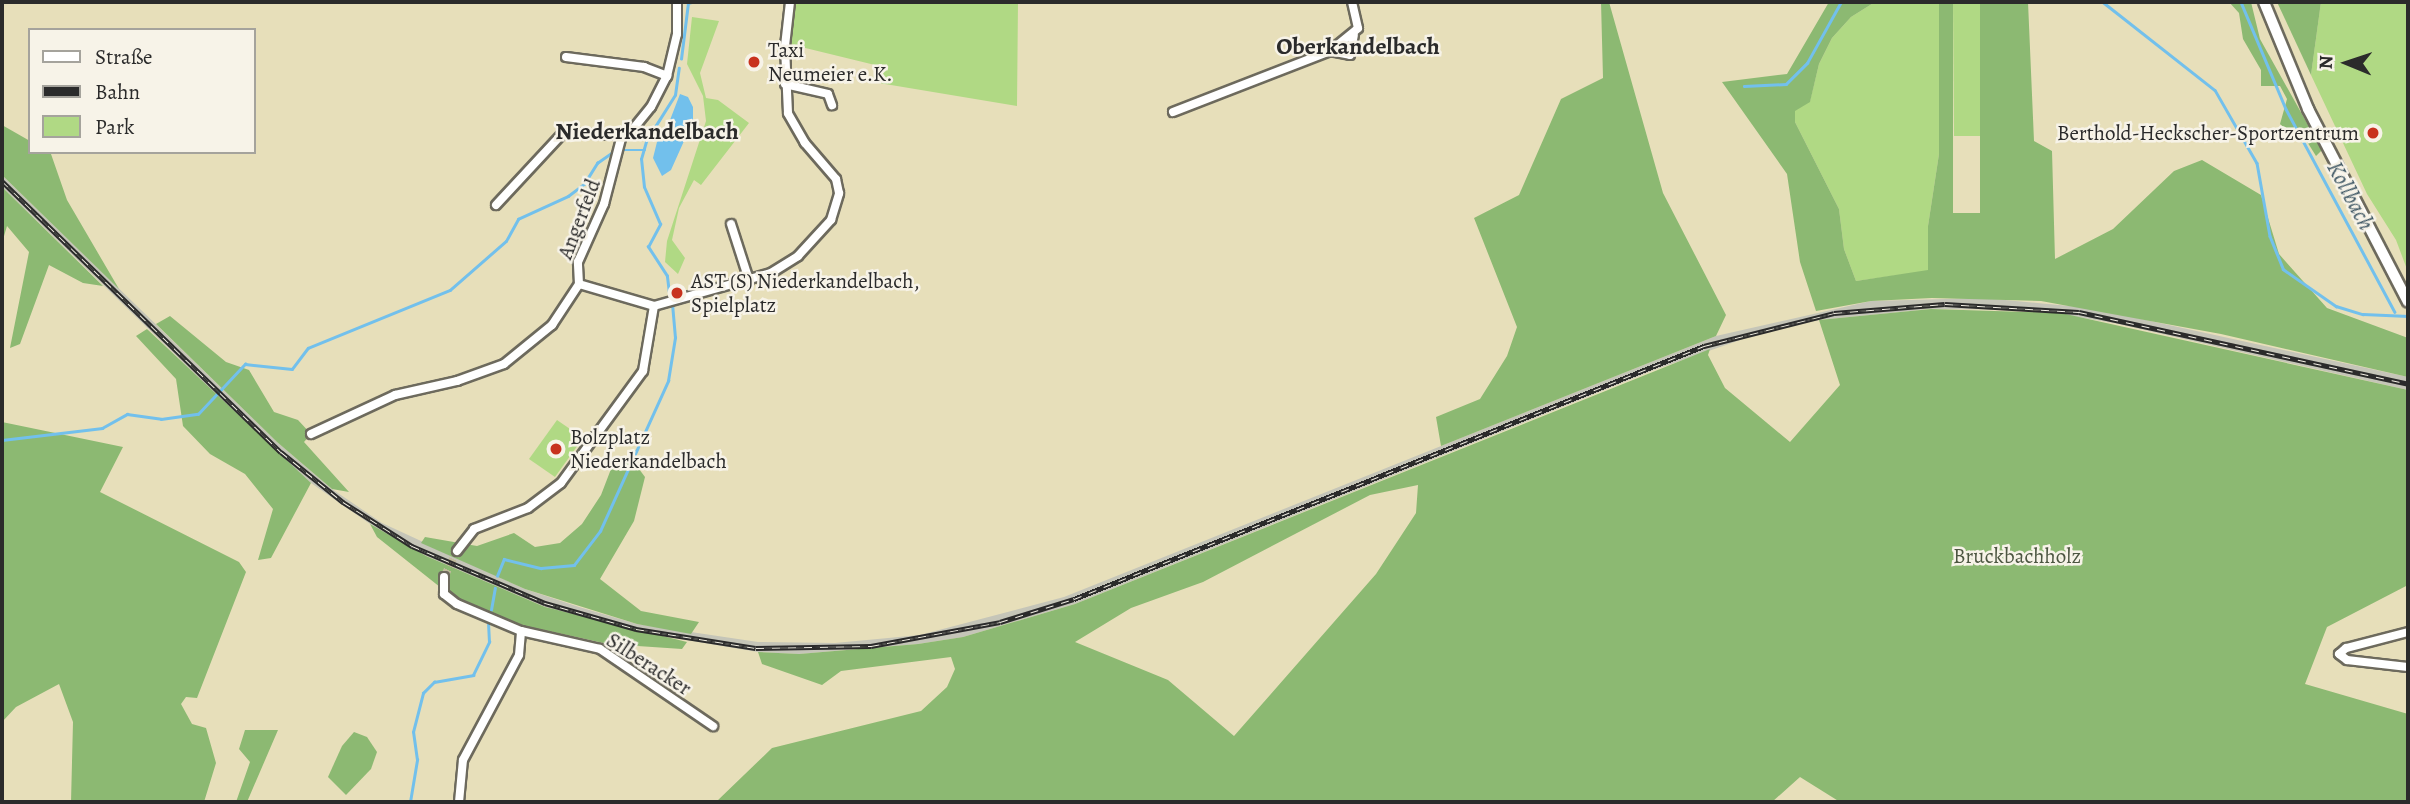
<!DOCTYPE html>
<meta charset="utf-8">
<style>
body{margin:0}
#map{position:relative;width:2410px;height:804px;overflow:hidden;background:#e7dfba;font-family:Alegreya,serif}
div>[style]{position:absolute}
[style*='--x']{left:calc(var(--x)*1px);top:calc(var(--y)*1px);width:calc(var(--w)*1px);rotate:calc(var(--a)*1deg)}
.industrial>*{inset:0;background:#c5c5b8}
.green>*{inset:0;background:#b0d984}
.forest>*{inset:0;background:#8cb972}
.water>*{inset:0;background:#72c0ec}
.stream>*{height:2.5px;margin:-1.25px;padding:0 1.25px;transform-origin:1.25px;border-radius:1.25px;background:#72c0ec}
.street-tunnel>*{height:8px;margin-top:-4px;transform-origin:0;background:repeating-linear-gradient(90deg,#c1bb9d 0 8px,transparent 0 12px)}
.roads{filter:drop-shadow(2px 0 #6d6a5d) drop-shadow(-2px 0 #6d6a5d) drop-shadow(0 2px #6d6a5d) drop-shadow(0 -2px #6d6a5d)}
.street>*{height:8px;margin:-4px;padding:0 4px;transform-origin:4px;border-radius:4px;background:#fff}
.secondary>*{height:10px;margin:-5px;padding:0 5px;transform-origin:5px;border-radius:5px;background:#fff}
.rail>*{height:5px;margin-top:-2.5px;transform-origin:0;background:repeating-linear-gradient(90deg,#f7f3e8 0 8px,#2b2b2b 0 16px);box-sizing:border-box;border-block:2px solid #2b2b2b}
.dots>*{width:19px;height:19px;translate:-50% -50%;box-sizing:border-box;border:4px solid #f7f3e8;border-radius:50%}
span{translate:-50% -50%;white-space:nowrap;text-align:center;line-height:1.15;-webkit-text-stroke:5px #f7f3e8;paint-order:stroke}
.poi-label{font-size:21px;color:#2b2b2b}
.left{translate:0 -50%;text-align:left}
.right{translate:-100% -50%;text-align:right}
.street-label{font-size:21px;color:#2b2b2b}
.park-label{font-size:21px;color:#4c5641}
.water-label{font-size:23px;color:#405865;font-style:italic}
.quarter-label{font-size:24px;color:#2b2b2b;font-weight:700}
.frame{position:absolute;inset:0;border:4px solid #2b2b2b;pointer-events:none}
.legend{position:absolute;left:28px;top:28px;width:228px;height:126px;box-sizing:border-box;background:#f7f3e8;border:2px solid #a5a39c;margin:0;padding:9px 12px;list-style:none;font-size:21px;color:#2b2b2b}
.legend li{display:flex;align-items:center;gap:14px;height:35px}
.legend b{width:35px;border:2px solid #a5a39c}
.north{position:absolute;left:2312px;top:28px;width:70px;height:70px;-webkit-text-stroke:5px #f7f3e8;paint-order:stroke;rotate:272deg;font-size:19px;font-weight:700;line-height:28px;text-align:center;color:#2b2b2b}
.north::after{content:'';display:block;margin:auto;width:24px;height:32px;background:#2b2b2b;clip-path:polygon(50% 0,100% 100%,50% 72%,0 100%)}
</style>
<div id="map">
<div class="industrial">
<i style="clip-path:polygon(2px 175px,277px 442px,332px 489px,382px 523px,525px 589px,579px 607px,637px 624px,758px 642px,835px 643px,920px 635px,1064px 597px,1716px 336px,1871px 301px,1984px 298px,2091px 308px,2408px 377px,2408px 390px,2114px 323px,2034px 310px,1931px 309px,1819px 320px,1769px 330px,1654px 370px,1075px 604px,963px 637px,918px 644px,799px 654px,758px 652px,616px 628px,545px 607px,426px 556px,383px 533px,311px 483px,265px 442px,2px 187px)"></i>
</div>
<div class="green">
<i style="clip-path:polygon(795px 2px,1018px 2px,1017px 106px,873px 82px,875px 65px,789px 44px)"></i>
<i style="clip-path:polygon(1875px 2px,1939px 2px,1939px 154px,1928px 226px,1928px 271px,1856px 281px,1844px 249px,1839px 209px,1795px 122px,1795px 110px,1810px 101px,1819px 64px,1832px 38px,1851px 17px)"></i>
<i style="clip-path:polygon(1953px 2px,1980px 2px,1981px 136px,1954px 136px)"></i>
<i style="clip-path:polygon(2321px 2px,2408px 2px,2408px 272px,2396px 240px,2367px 194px,2311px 75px)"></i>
<i style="clip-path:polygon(692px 17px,719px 21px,700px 73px,706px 98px,718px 100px,749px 123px,701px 185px,694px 180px,679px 208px,672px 240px,685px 258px,678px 274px,665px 262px,667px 241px,706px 121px,703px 96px,687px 64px)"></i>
<i style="clip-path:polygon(557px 420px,583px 438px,555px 477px,529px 459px)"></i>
</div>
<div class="forest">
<i style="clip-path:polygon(1601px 2px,1609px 2px,1663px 193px,1726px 315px,1716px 336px,1441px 446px,1436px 417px,1480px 399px,1507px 356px,1517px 327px,1474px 218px,1519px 195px,1561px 99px,1603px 78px)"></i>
<i style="clip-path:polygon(1829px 2px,1875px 2px,1851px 17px,1832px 38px,1819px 64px,1810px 102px,1795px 111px,1795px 122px,1839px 209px,1844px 249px,1856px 281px,1928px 270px,1928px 226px,1939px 154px,1939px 2px,1953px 2px,1953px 213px,1980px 213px,1980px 2px,2028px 2px,2034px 141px,2052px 151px,2055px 259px,2113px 229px,2174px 171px,2202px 160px,2261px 195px,2279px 254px,2327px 308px,2408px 338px,2408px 377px,2221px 334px,2041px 301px,1932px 298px,1871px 301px,1816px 311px,1800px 262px,1787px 174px,1722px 82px,1787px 74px)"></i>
<i style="clip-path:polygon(2229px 2px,2251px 2px,2260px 39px,2322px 150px,2316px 156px,2306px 140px,2294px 137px,2280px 124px,2287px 99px,2280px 86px,2261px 86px,2261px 70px,2243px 39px,2239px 13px)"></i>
<i style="clip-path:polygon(2277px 2px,2321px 2px,2311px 75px)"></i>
<i style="clip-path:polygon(2px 125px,30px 141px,30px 152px,51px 154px,67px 200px,119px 289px,2px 175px)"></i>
<i style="clip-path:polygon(2px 187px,103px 286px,83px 283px,49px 265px,20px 344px,10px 348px,29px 252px,7px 226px,2px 243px)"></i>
<i style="clip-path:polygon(evenodd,1931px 309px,2061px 313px,2408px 390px,2408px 585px,2327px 627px,2305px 684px,2408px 714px,2408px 802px,1840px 802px,1800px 777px,1772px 802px,716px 802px,772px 748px,921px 711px,947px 687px,955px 669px,951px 657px,841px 671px,822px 685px,762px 664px,758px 652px,799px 654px,918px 644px,963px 637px,1075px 604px,1710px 349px,1708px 355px,1725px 388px,1790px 442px,1840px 385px,1819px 320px,1931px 309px,1418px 485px,1416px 513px,1376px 574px,1234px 736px,1168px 680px,1075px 642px,1131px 608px,1203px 582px,1370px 495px,1418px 485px)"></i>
<i style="clip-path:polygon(170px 316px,226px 362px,249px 370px,274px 412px,298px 420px,311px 434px,304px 442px,349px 492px,332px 489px,277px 442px,156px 324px)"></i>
<i style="clip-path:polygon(147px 329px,311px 483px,271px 558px,258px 560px,273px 509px,245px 474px,210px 454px,183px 426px,176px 379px,136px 336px)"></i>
<i style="clip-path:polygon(2px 422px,123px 447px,100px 492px,239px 562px,246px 572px,197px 698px,186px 697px,181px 704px,192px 724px,206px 728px,216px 763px,204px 802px,71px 802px,73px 722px,59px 684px,16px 707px,2px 722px)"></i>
<i style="clip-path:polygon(616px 456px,630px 457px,645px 477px,634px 521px,600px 579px,641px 611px,699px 622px,691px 634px,637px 624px,525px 589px,421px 543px,425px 537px,477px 546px,514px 533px,535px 547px,560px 543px,582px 524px,601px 495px)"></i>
<i style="clip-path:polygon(370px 524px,426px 556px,545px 607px,687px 642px,682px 649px,608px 644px,503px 621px,450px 595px,377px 537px)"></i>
<i style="clip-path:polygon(245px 730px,278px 730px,247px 802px,236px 802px,250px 762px,239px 749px)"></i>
<i style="clip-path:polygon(354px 732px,367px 737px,377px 752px,371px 769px,346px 795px,328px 777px,342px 746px)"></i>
</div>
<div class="water">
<i style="clip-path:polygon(680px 94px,688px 97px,693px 107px,693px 121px,671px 170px,662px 176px,653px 158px,657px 142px,665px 133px)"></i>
</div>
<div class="stream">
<i style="--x:701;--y:2;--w:19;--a:0"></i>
<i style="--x:2103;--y:2;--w:142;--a:38.2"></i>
<i style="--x:2215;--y:90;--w:84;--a:60.1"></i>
<i style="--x:2257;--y:163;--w:74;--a:79.9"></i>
<i style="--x:2270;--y:236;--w:35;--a:68"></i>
<i style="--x:2283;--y:269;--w:65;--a:34.9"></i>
<i style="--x:2336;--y:306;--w:28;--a:17"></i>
<i style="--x:2363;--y:314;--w:45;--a:2.5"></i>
<i style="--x:2241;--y:2;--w:116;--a:67.2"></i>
<i style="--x:2286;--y:109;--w:230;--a:61.8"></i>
<i style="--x:681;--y:59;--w:56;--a:-82.9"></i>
<i style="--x:688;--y:3;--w:4;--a:-14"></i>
<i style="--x:1744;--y:86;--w:42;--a:-2.7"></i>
<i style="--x:1786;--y:84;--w:30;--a:-45"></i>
<i style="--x:1807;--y:63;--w:70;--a:-60.9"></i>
<i style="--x:621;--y:150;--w:24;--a:0"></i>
<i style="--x:669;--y:293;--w:17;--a:-97"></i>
<i style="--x:667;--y:276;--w:35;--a:-123"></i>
<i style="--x:648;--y:247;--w:26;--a:-62"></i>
<i style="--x:660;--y:224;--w:40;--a:-113.4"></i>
<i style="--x:644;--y:187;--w:28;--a:-96"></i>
<i style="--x:641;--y:159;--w:19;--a:-74"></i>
<i style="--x:646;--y:141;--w:54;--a:-57.8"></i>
<i style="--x:675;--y:95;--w:27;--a:-82"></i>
<i style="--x:2;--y:440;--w:101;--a:-6.8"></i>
<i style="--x:102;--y:428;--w:29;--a:-29"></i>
<i style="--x:127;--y:414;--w:34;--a:8"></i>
<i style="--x:161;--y:419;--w:37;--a:-8"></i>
<i style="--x:198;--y:414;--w:69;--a:-46.8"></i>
<i style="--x:245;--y:364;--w:47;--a:6.1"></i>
<i style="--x:292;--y:369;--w:26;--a:-53"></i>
<i style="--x:308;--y:348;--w:153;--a:-22.2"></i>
<i style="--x:450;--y:290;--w:74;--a:-41.2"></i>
<i style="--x:506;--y:241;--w:25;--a:-61"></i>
<i style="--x:518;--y:219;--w:55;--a:-24.7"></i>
<i style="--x:568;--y:196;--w:20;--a:-37"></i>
<i style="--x:584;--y:184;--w:25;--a:-58"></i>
<i style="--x:597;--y:163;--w:21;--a:-35"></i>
<i style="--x:497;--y:576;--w:18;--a:-68"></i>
<i style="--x:504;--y:559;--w:38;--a:14"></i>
<i style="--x:541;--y:568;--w:33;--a:-5"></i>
<i style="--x:574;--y:565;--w:43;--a:-52.6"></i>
<i style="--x:600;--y:531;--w:165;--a:-65.6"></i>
<i style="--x:668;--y:381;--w:44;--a:-80.8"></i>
<i style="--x:675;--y:338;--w:34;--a:-95"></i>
<i style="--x:491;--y:610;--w:22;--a:-80"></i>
<i style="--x:410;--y:802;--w:43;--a:-80.5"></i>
<i style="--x:417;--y:760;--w:28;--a:-98"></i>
<i style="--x:413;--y:732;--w:40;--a:-75.6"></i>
<i style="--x:423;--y:693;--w:16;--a:-45"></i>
<i style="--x:434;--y:682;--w:40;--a:-10"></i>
<i style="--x:473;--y:675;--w:37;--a:-64"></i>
<i style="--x:489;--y:642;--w:17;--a:-93"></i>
</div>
<div class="street-tunnel">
<i style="--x:444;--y:577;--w:29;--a:-63"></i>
</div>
<div class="roads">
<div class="street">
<i style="--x:1330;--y:51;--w:20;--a:11"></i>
<i style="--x:1350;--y:55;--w:20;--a:-79"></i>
<i style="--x:566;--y:57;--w:79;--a:7.3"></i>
<i style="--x:644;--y:67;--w:25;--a:21"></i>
<i style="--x:785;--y:84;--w:44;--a:13.1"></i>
<i style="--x:828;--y:94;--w:12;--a:70"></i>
<i style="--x:1173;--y:112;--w:168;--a:-21.2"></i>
<i style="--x:1330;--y:51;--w:36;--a:-39"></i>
<i style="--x:1358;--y:28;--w:27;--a:-103"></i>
<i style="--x:496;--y:205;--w:98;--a:-47.1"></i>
<i style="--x:563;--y:133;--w:59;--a:1.9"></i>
<i style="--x:731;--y:224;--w:59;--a:72.2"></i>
<i style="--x:579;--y:284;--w:78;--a:16.3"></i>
<i style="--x:654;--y:306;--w:122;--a:-15.8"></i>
<i style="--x:771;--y:273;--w:32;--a:-32"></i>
<i style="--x:798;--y:256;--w:49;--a:-47.5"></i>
<i style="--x:831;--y:220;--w:28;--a:-73"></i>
<i style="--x:839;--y:193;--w:14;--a:-102"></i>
<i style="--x:836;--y:179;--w:48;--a:-130.7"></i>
<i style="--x:805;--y:143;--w:34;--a:-120"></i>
<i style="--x:788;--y:113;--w:67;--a:-92.6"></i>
<i style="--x:785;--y:46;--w:44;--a:-83.5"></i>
<i style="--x:311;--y:434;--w:93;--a:-24.9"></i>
<i style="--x:395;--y:395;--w:64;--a:-12.7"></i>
<i style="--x:457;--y:381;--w:50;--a:-19.9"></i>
<i style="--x:504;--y:364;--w:62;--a:-39.1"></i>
<i style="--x:552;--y:325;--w:49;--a:-56.6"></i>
<i style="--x:579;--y:284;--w:22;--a:-93"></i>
<i style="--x:578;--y:262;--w:64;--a:-65.9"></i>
<i style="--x:604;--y:204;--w:71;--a:-75.4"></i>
<i style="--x:622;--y:135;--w:13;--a:-29"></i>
<i style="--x:633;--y:129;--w:28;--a:-51"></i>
<i style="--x:651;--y:107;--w:35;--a:-63"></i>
<i style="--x:667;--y:76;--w:43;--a:-76.6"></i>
<i style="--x:677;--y:34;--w:32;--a:-90"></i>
<i style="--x:457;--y:551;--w:28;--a:-52"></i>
<i style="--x:474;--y:529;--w:58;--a:-21.3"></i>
<i style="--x:528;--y:508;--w:41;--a:-37.1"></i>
<i style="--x:561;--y:483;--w:139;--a:-53.8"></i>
<i style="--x:643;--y:371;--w:66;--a:-80.4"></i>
<i style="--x:444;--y:577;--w:17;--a:90"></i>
<i style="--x:444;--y:594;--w:16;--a:38"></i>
<i style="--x:457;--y:604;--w:69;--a:22.9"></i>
<i style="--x:521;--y:631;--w:81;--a:12.8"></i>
<i style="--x:600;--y:649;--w:137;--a:34.3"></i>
<i style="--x:2408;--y:632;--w:64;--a:165.5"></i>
<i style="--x:2346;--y:648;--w:9;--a:139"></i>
<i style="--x:2339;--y:654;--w:10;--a:37"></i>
<i style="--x:2347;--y:660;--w:61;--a:6.5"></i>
<i style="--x:459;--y:802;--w:42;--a:-84.6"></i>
<i style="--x:463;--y:760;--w:119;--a:-61.9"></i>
<i style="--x:519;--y:655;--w:24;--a:-85"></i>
</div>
<div class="secondary">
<i style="--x:2264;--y:2;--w:116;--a:67.6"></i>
<i style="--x:2308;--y:109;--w:217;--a:62.6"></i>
</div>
</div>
<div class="rail">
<i style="--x:2;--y:181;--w:389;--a:44.2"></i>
<i style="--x:281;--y:452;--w:80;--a:38.9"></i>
<i style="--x:343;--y:502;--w:82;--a:32.5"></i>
<i style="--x:412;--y:546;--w:145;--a:23.2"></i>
<i style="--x:545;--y:603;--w:95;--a:15.9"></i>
<i style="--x:636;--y:629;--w:121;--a:9"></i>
<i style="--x:756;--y:648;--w:115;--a:-1"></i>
<i style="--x:871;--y:646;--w:131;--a:-10.5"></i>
<i style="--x:1000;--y:622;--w:77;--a:-17.3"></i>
<i style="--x:1074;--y:599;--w:679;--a:-21.88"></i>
<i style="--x:1704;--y:346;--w:134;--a:-14.2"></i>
<i style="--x:1834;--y:313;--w:111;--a:-4.6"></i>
<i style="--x:1945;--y:304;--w:134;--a:3.4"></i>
<i style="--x:2079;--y:312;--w:337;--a:12.3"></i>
</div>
<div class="dots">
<i style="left:754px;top:62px;background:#c8321e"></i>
<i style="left:2373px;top:133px;background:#c8321e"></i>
<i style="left:677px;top:293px;background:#c8321e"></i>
<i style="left:556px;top:449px;background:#c8321e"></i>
</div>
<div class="poi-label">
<span class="left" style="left:768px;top:62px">Taxi<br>Neumeier e.K.</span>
<span class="right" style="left:2359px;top:133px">Berthold-Heckscher-Sportzentrum</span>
<span class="left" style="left:691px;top:293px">AST (S) Niederkandelbach,<br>Spielplatz</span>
<span class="left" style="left:570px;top:449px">Bolzplatz<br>Niederkandelbach</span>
</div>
<div class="street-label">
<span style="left:579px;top:219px;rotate:-69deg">Angerfeld</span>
<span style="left:649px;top:664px;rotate:33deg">Silberacker</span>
</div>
<div class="park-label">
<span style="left:2017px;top:556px">Bruckbachholz</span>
</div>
<div class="water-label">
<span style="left:2350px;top:196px;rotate:62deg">Kollbach</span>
</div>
<div class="quarter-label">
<span style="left:1358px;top:47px">Oberkandelbach</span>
<span style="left:647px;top:132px">Niederkandelbach</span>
</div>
<div class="frame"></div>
<ul class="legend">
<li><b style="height:9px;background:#fff"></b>Straße</li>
<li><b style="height:9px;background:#2b2b2b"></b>Bahn</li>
<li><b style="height:19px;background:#b0d984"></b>Park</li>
</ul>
<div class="north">N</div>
</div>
